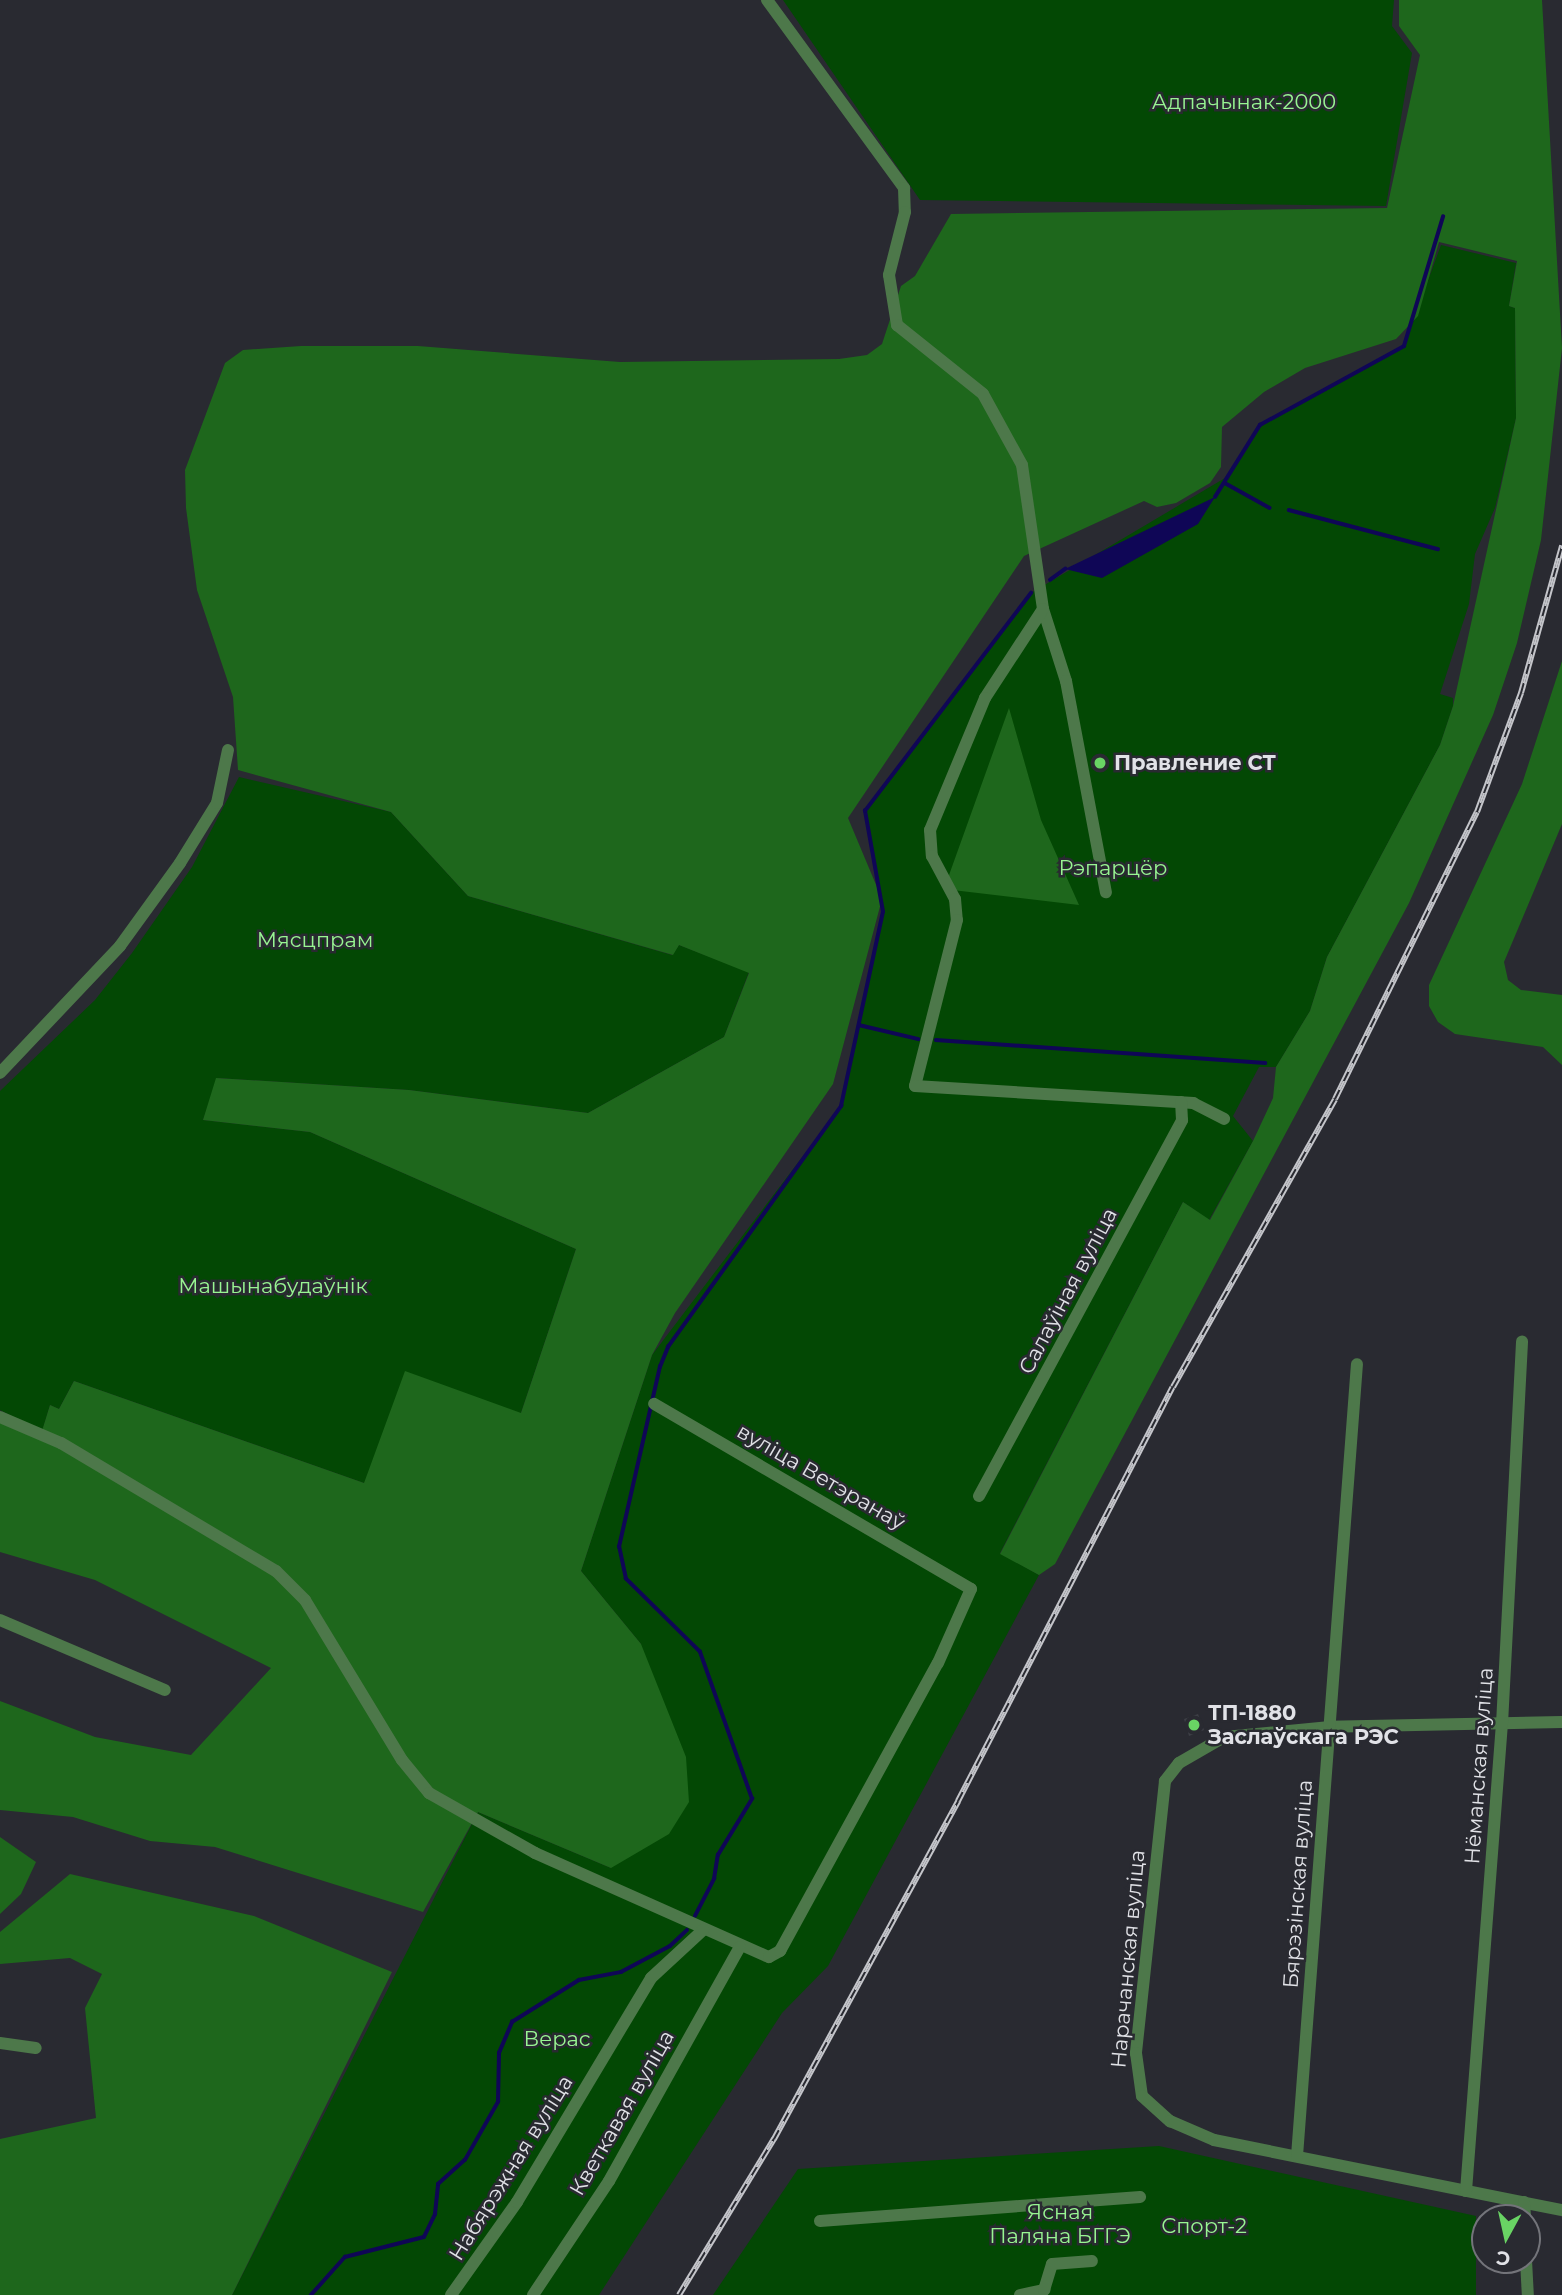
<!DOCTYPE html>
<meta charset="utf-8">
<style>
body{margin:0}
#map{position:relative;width:1562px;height:2295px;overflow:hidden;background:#292a31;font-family:Montserrat,sans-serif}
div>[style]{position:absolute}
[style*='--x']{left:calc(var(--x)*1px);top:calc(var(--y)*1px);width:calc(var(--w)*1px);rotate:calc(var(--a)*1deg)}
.green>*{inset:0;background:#034804}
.forest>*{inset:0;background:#1e671c}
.water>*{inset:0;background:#0f0656}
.stream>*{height:3.5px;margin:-1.75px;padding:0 1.75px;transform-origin:1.75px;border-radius:1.75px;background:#0f0656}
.building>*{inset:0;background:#3d3f46}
.minor>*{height:12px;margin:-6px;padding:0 6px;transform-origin:6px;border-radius:6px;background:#4d784a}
.rail>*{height:6px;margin-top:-3px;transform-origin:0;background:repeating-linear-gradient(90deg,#292a31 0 10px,#c4c5ca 0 20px);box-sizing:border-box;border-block:2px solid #c4c5ca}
.dots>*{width:19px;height:19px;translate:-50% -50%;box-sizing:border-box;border:4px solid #292a31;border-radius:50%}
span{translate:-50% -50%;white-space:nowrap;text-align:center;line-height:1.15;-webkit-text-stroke:5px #292a31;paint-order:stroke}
.park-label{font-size:21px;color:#98f592}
.poi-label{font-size:21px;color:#e1e2e7;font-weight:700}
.left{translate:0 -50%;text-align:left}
.street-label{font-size:21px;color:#e1e2e7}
.north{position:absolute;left:1471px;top:2204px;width:70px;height:70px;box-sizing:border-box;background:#292a31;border:2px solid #73747a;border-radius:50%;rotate:188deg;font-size:19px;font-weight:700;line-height:28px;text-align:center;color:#e1e2e7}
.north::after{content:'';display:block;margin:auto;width:24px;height:32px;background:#69d464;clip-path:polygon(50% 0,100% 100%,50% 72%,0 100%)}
</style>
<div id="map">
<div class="green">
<i style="clip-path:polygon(783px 0,1394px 0,1392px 26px,1412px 53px,1386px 206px,920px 200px)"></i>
<i style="clip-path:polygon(1441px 245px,1516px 263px,1509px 306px,1515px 308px,1516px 418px,1495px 508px,1475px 554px,1469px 604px,1440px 694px,1453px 698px,1453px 706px,1440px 745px,1327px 957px,1310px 1011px,1276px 1067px,1259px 1067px,1233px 1116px,1253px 1141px,1209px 1220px,1183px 1202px,1000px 1553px,1039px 1575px,828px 1966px,782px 2013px,599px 2295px,232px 2295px,478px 1812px,611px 1868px,641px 1644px,581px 1571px,652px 1355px,841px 1106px,883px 912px,865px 811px,1031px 593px,1230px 475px,1260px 425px,1404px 346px)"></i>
<i style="clip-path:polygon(239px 777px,391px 812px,468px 896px,672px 955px,679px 945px,749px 972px,724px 1037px,588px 1113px,409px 1090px,218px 1078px,203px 1120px,310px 1132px,576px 1249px,521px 1413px,364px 1483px,74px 1381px,59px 1409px,50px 1405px,42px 1432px,0 1410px,0 1091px,95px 1000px,132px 953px,192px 867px)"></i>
<i style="clip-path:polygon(1159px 2146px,1476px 2216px,1476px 2295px,713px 2295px,798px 2169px)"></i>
</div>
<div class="forest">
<i style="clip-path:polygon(1399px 0,1542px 0,1562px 348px,1541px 540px,1517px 643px,1493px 715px,1409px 903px,1055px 1564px,1039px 1575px,1000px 1554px,1183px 1202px,1210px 1220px,1253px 1141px,1273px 1098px,1276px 1067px,1310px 1011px,1327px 957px,1440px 745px,1453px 706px,1516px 418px,1515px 308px,1509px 306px,1517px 261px,1439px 242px,1418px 316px,1396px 339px,1305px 368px,1264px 392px,1222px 427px,1221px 467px,1210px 483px,1176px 503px,1157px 507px,1144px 501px,1024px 556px,848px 818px,882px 899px,833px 1084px,675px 1313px,652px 1355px,581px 1571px,641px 1644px,686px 1757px,689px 1802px,669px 1834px,611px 1868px,478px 1812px,423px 1912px,215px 1847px,150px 1841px,73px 1817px,0 1810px,0 1701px,95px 1737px,191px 1755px,271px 1668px,95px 1580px,0 1552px,0 1422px,42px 1431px,50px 1405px,59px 1409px,74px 1381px,364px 1483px,405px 1371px,521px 1413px,576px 1249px,310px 1132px,203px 1120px,216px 1078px,409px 1090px,588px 1113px,724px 1037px,749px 973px,679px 945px,673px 955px,468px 896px,391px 812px,238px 770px,233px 697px,197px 590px,186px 508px,185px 470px,225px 363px,243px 350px,301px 346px,418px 346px,620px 362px,839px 359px,867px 355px,882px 344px,901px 286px,915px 276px,951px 214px,1387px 208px,1420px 55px,1399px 26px)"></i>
<i style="clip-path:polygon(1562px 661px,1562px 824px,1504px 962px,1508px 980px,1521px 990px,1562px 995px,1562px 1065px,1543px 1047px,1455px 1034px,1438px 1022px,1429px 1006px,1429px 985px,1522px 784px)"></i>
<i style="clip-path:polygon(1009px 708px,1041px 820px,1079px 905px,944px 889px)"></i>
<i style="clip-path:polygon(0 1837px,36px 1862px,21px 1894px,0 1914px)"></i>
<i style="clip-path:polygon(70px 1874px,254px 1916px,392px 1972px,232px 2295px,0 2295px,0 2139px,96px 2118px,85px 2008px,102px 1974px,70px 1958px,0 1964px,0 1932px)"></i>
</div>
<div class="water">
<i style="clip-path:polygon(1215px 497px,1198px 524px,1102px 578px,1065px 569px)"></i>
</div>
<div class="stream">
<i style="--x:1225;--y:483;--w:51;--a:29.1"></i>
<i style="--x:1215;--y:497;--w:85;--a:-58"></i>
<i style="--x:1260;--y:425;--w:164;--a:-28.7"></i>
<i style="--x:1404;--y:346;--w:135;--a:-73.2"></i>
<i style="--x:1289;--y:510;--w:154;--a:14.7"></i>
<i style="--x:1050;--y:580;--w:19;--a:-36"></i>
<i style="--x:859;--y:1025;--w:61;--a:13.3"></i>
<i style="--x:936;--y:1040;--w:330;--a:4"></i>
<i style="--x:695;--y:1916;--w:42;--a:-62.8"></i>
<i style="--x:714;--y:1879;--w:24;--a:-81"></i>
<i style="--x:718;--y:1855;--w:66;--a:-58.7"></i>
<i style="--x:752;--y:1799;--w:156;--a:-109.5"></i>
<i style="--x:700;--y:1652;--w:104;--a:-135.4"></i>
<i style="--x:626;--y:1579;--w:33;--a:-102"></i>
<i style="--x:619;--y:1547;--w:185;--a:-77.2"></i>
<i style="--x:660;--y:1367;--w:22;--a:-68"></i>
<i style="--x:668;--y:1347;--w:297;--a:-54.3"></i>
<i style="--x:841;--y:1106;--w:198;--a:-77.8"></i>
<i style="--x:883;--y:912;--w:103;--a:-100.1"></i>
<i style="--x:865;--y:811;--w:274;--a:-52.7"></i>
<i style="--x:311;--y:2295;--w:51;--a:-48.2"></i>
<i style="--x:345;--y:2257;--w:81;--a:-14.2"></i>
<i style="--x:424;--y:2237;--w:25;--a:-64"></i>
<i style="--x:435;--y:2214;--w:30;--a:-84"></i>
<i style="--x:438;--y:2184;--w:36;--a:-42"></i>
<i style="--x:465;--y:2160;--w:67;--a:-60.4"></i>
<i style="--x:498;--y:2102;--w:49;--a:-88.8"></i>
<i style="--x:499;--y:2053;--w:34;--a:-67"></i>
<i style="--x:512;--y:2022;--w:79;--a:-32.1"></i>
<i style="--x:579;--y:1980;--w:43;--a:-10.8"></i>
<i style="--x:621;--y:1972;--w:55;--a:-28"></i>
<i style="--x:670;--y:1946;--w:23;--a:-43"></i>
</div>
<div class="building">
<i style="clip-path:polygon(1198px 1714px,1204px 1730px,1189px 1736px,1184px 1719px)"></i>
</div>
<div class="minor">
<i style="--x:767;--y:0;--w:233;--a:53.9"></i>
<i style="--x:904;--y:188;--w:24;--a:88"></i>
<i style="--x:905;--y:212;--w:65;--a:104.3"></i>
<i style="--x:889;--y:275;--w:51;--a:80.9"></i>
<i style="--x:897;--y:325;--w:110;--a:38.7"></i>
<i style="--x:983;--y:394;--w:81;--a:61.2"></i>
<i style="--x:1022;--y:465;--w:146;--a:81.7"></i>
<i style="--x:1043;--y:609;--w:76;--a:72.3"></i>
<i style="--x:1066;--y:681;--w:215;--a:79.3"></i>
<i style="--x:1043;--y:609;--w:106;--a:123.1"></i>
<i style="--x:985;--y:698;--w:143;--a:112.6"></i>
<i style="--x:930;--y:830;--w:26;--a:86"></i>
<i style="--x:932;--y:856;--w:49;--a:61.9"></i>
<i style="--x:955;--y:899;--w:21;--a:85"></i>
<i style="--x:957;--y:920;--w:171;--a:104.2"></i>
<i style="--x:915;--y:1086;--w:279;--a:3.5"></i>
<i style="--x:1193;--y:1103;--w:35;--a:27"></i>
<i style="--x:0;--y:1073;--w:175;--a:-46.6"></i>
<i style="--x:120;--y:946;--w:102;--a:-54.1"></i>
<i style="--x:180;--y:863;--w:70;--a:-58.3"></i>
<i style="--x:217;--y:803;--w:54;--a:-78.3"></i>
<i style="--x:0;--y:1417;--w:66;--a:23.1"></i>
<i style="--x:61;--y:1443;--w:250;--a:30.8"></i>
<i style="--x:276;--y:1571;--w:41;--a:45"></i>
<i style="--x:305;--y:1600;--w:187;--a:58.8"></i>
<i style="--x:402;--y:1760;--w:43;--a:50.7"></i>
<i style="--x:429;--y:1793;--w:122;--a:29.5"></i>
<i style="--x:535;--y:1853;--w:256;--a:24"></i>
<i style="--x:769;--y:1957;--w:13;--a:-29"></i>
<i style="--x:780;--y:1951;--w:328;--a:-61.3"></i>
<i style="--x:938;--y:1663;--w:81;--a:-66"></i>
<i style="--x:971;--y:1589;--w:367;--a:-149.7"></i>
<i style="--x:979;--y:1496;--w:427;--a:-61.6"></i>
<i style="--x:1182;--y:1120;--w:18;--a:-93"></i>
<i style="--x:0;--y:1620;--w:179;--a:23"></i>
<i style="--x:1562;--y:1722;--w:232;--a:178.8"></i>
<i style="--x:1330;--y:1727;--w:106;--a:174.6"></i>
<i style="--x:1224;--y:1737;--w:52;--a:150"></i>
<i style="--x:1179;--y:1763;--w:23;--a:128"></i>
<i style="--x:1165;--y:1781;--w:274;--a:96.1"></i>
<i style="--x:1136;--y:2053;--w:43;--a:82.1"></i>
<i style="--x:1142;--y:2096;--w:38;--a:42"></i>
<i style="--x:1170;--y:2121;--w:48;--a:23.4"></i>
<i style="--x:1214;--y:2140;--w:355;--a:11.4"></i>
<i style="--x:0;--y:2043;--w:36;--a:8"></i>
<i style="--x:1297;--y:2156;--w:794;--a:-85.67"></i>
<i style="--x:1466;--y:2191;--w:468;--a:-85.6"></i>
<i style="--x:1502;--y:1724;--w:383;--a:-87"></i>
<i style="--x:1524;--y:2202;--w:16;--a:86"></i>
<i style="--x:820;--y:2221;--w:321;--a:-4.3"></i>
<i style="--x:1526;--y:2260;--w:35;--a:87"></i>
<i style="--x:451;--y:2295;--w:114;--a:-54.6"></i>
<i style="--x:517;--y:2202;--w:261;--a:-59.1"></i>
<i style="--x:651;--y:1978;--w:71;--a:-42.7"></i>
<i style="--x:533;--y:2295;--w:137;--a:-56.3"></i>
<i style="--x:609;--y:2181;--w:268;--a:-60.8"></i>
<i style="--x:1020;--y:2295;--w:25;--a:-12"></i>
<i style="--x:1044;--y:2290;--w:27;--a:-73"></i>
<i style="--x:1052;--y:2264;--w:40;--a:-4.3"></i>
</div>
<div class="rail">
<i style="--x:679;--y:2295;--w:183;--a:-58.7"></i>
<i style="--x:774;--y:2139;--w:385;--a:-61.4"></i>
<i style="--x:958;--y:1801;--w:466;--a:-62.6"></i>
<i style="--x:1173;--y:1387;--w:330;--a:-60.6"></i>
<i style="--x:1335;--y:1099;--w:320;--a:-63.7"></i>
<i style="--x:1477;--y:812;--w:127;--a:-69.7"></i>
<i style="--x:1521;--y:693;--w:153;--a:-74.4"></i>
</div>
<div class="dots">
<i style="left:1100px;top:763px;background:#69d464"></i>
<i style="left:1194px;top:1725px;background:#69d464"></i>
</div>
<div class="park-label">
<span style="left:1244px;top:102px">Адпачынак-2000</span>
<span style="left:1113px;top:868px">Рэпарцёр</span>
<span style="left:315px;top:940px">Мясцпрам</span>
<span style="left:273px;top:1286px">Машынабудаўнік</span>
<span style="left:557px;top:2039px">Верас</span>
<span style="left:1060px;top:2224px">Ясная<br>Паляна БГГЭ</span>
<span style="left:1204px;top:2226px">Спорт-2</span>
</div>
<div class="poi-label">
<span class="left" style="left:1114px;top:763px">Правление СТ</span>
<span class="left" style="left:1208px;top:1725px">ТП-1880<br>Заслаўскага РЭС</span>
</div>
<div class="street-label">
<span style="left:1068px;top:1291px;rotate:-62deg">Салаўіная вуліца</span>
<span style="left:821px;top:1477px;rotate:30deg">вуліца Ветэранаў</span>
<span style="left:1479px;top:1766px;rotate:-86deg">Нёманская вуліца</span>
<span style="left:1298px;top:1884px;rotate:-86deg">Бярэзінская вуліца</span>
<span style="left:1128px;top:1959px;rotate:-85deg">Нарачанская вуліца</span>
<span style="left:622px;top:2113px;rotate:-60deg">Кветкавая вуліца</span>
<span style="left:511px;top:2168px;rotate:-58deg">Набярэжная вуліца</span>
</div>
<div class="north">С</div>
</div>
